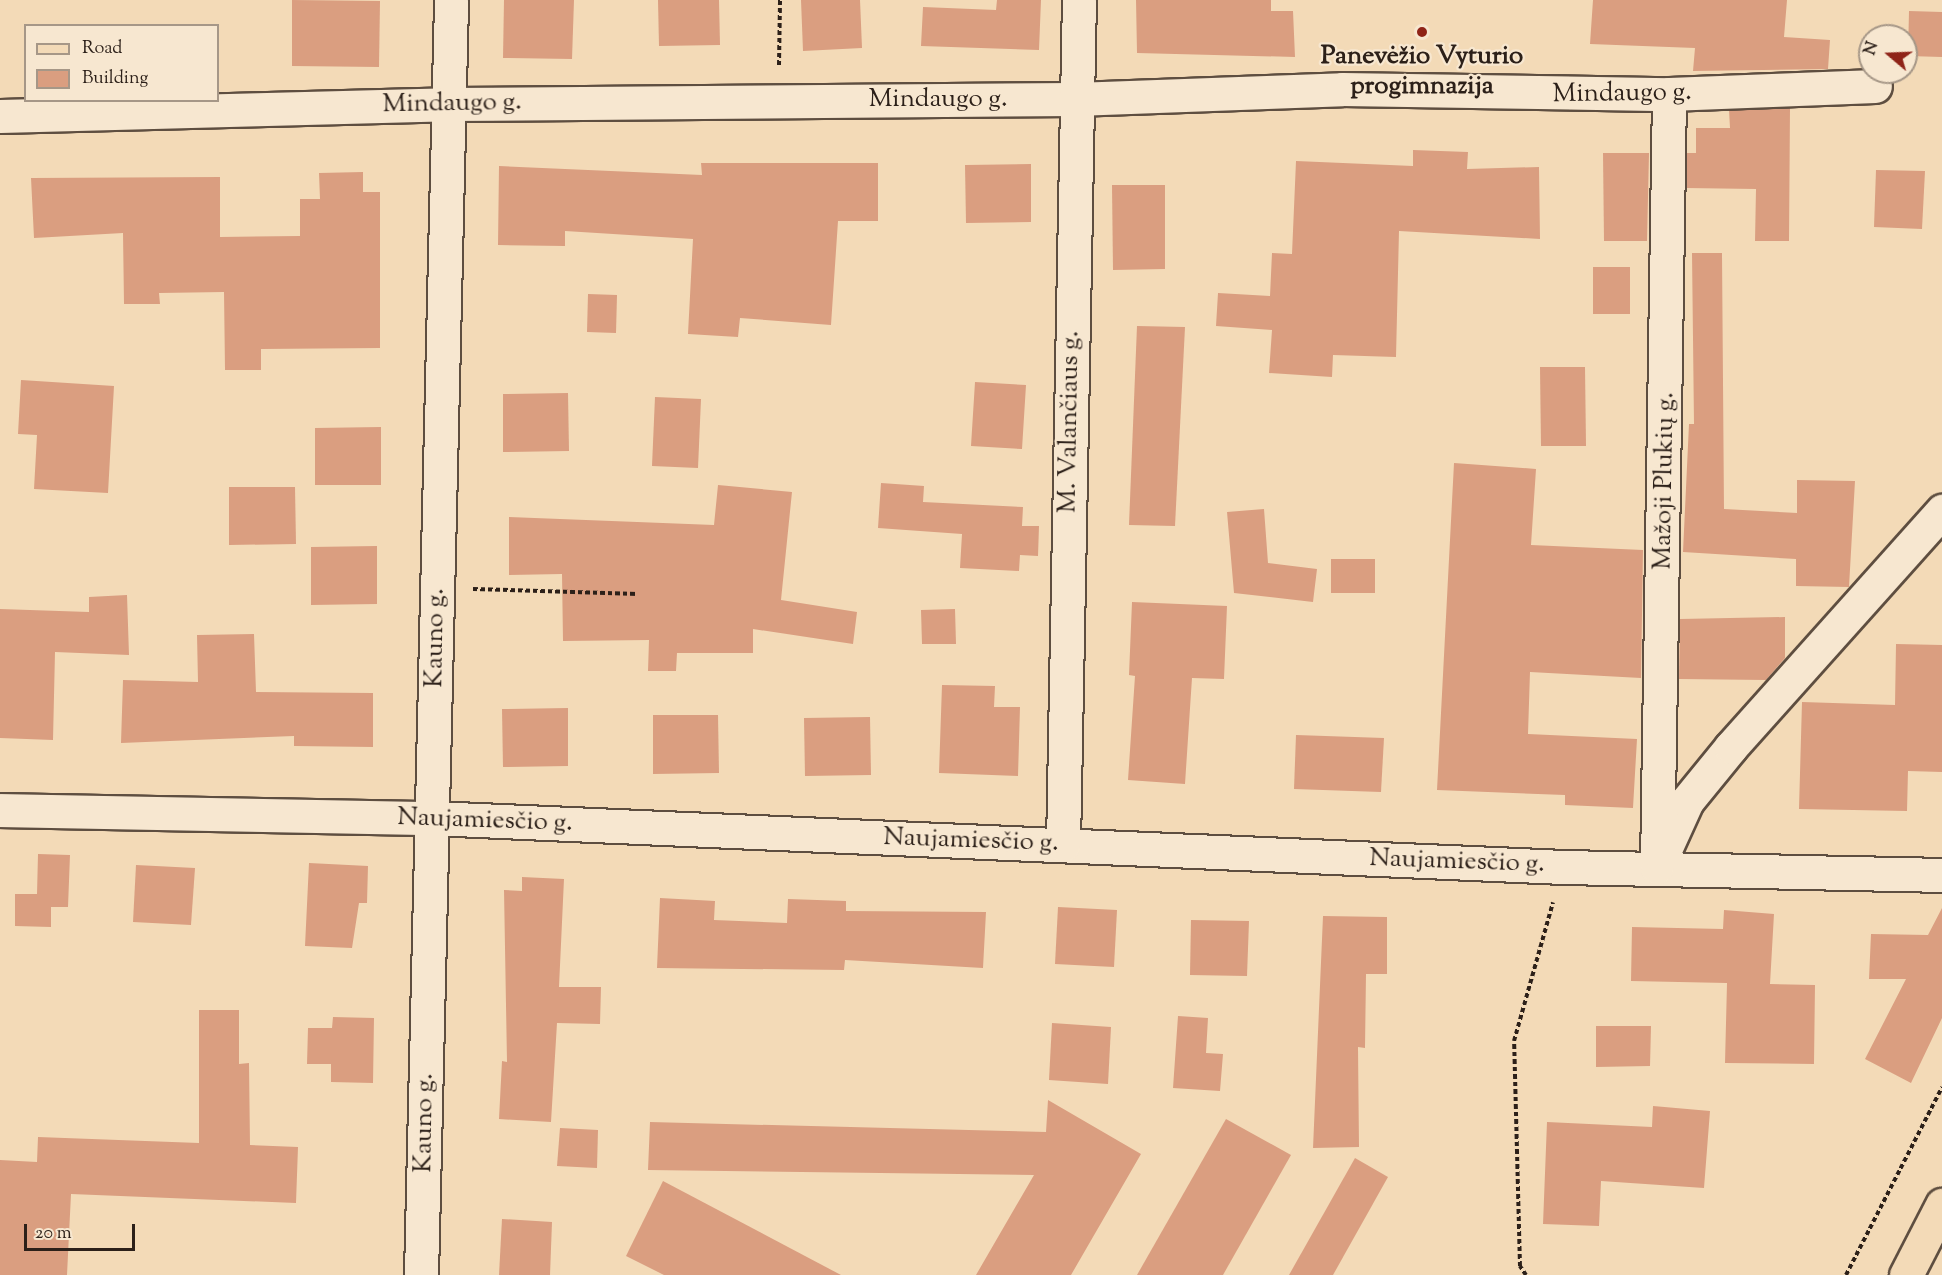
<!DOCTYPE html>
<meta charset="utf-8">
<style>
body{margin:0}
#map{position:relative;width:1942px;height:1275px;overflow:hidden;background:#f3dab7;font-family:"Sorts Mill Goudy",serif}
div>[style]{position:absolute}
[style*='--x']{left:calc(var(--x)*1px);top:calc(var(--y)*1px);width:calc(var(--w)*1px);rotate:calc(var(--a)*1deg)}
.building>*{inset:0;background:#da9e80}
.path>*{height:4px;margin-top:-2px;transform-origin:0;background:repeating-linear-gradient(90deg,#2c2019 0 4.5px,transparent 0 7.5px)}
.roads{filter:drop-shadow(2px 0 #5e4e40) drop-shadow(-2px 0 #5e4e40) drop-shadow(0 2px #5e4e40) drop-shadow(0 -2px #5e4e40)}
.minor>*{height:33px;margin:-16.5px;padding:0 16.5px;transform-origin:16.5px;border-radius:16.5px;background:#f7e7d0}
.major>*{height:33px;margin:-16.5px;padding:0 16.5px;transform-origin:16.5px;border-radius:16.5px;background:#f3dab7}
.dots>*{width:16px;height:16px;translate:-50% -50%;box-sizing:border-box;border:3px solid #f7e7d0;border-radius:50%}
span{translate:-50% -50%;white-space:nowrap;text-align:center;line-height:1.15;-webkit-text-stroke:4.5px #f7e7d0;paint-order:stroke}
.poi-label{font-size:26px;color:#2c2019;font-weight:700}
.street-label{font-size:26px;color:#2c2019}
.legend{position:absolute;left:24px;top:24px;width:195px;height:78px;box-sizing:border-box;background:#f7e7d0;border:2px solid #a69787;margin:0;padding:8px 10px;list-style:none;font-size:18px;color:#2c2019}
.legend li{display:flex;align-items:center;gap:12px;height:30px}
.legend b{width:30px;border:2px solid #a69787}
.north{position:absolute;left:1858px;top:24px;width:60px;height:60px;box-sizing:border-box;background:#f7e7d0;border:2px solid #a69787;border-radius:50%;rotate:289deg;font-size:16px;font-weight:700;line-height:24px;text-align:center;color:#2c2019}
.north::after{content:'';display:block;margin:auto;width:21px;height:27px;background:#8f2418;clip-path:polygon(50% 0,100% 100%,50% 72%,0 100%)}
.scale{position:absolute;left:24px;top:1224px;width:111px;height:27px;box-sizing:border-box;border:3px solid #2c2019;border-top:0;padding-left:8px;font-size:18px;line-height:21px;white-space:nowrap;color:#2c2019;-webkit-text-stroke:4px #f7e7d0;paint-order:stroke}
</style>
<div id="map">
<div class="building">
<i style="clip-path:polygon(292px 0,380px 1px,379px 67px,292px 66px)"></i>
<i style="clip-path:polygon(504px 0,574px 0,572px 59px,503px 58px)"></i>
<i style="clip-path:polygon(658px 0,719px 0,720px 45px,659px 46px)"></i>
<i style="clip-path:polygon(801px 0,860px 0,862px 48px,803px 51px)"></i>
<i style="clip-path:polygon(997px 0,1041px 0,1039px 50px,921px 46px,923px 7px,996px 10px)"></i>
<i style="clip-path:polygon(1136px 0,1271px 0,1271px 11px,1293px 11px,1295px 57px,1137px 53px)"></i>
<i style="clip-path:polygon(1593px 0,1787px 0,1784px 37px,1830px 40px,1828px 69px,1693px 71px,1695px 48px,1590px 44px)"></i>
<i style="clip-path:polygon(1909px 11px,1942px 12px,1942px 57px,1908px 56px)"></i>
<i style="clip-path:polygon(1790px 108px,1789px 241px,1755px 241px,1756px 189px,1686px 188px,1687px 153px,1696px 153px,1696px 128px,1730px 128px,1729px 110px)"></i>
<i style="clip-path:polygon(1413px 150px,1468px 152px,1467px 169px,1539px 167px,1540px 239px,1399px 231px,1396px 357px,1333px 355px,1332px 377px,1269px 373px,1272px 330px,1216px 326px,1218px 293px,1270px 296px,1272px 253px,1292px 254px,1296px 161px,1413px 166px)"></i>
<i style="clip-path:polygon(1603px 153px,1649px 153px,1647px 241px,1604px 241px)"></i>
<i style="clip-path:polygon(701px 163px,878px 163px,878px 221px,838px 221px,831px 325px,740px 318px,738px 337px,688px 334px,693px 239px,565px 231px,565px 246px,498px 245px,499px 166px,702px 175px)"></i>
<i style="clip-path:polygon(1031px 164px,1031px 222px,966px 223px,965px 165px)"></i>
<i style="clip-path:polygon(1876px 170px,1925px 171px,1922px 229px,1874px 227px)"></i>
<i style="clip-path:polygon(363px 172px,363px 192px,380px 192px,380px 348px,261px 349px,261px 370px,225px 370px,224px 292px,159px 293px,160px 304px,124px 304px,123px 233px,34px 238px,31px 178px,220px 177px,220px 237px,300px 236px,300px 199px,320px 199px,319px 173px)"></i>
<i style="clip-path:polygon(1112px 185px,1165px 185px,1165px 269px,1113px 270px)"></i>
<i style="clip-path:polygon(1692px 253px,1722px 253px,1724px 509px,1797px 513px,1797px 480px,1855px 481px,1849px 587px,1796px 586px,1796px 559px,1683px 552px,1689px 424px,1694px 424px)"></i>
<i style="clip-path:polygon(1593px 267px,1630px 267px,1630px 314px,1593px 314px)"></i>
<i style="clip-path:polygon(588px 294px,617px 295px,616px 333px,587px 332px)"></i>
<i style="clip-path:polygon(1137px 326px,1185px 327px,1175px 526px,1129px 525px)"></i>
<i style="clip-path:polygon(1540px 367px,1585px 367px,1586px 446px,1541px 446px)"></i>
<i style="clip-path:polygon(21px 380px,114px 386px,108px 493px,34px 489px,37px 435px,18px 434px)"></i>
<i style="clip-path:polygon(975px 382px,1026px 385px,1022px 449px,971px 446px)"></i>
<i style="clip-path:polygon(568px 393px,569px 451px,503px 452px,503px 394px)"></i>
<i style="clip-path:polygon(655px 397px,701px 399px,698px 468px,652px 466px)"></i>
<i style="clip-path:polygon(381px 427px,381px 485px,315px 485px,315px 428px)"></i>
<i style="clip-path:polygon(1454px 463px,1536px 469px,1531px 545px,1643px 550px,1641px 678px,1530px 672px,1528px 734px,1637px 739px,1633px 808px,1565px 805px,1565px 795px,1437px 790px)"></i>
<i style="clip-path:polygon(881px 483px,924px 486px,923px 502px,1023px 507px,1022px 526px,1039px 526px,1038px 556px,1020px 555px,1019px 571px,960px 568px,962px 534px,878px 528px)"></i>
<i style="clip-path:polygon(718px 485px,792px 492px,781px 600px,857px 612px,853px 644px,753px 629px,753px 653px,677px 653px,676px 671px,648px 671px,649px 640px,563px 641px,562px 574px,509px 575px,509px 517px,714px 525px)"></i>
<i style="clip-path:polygon(229px 487px,295px 487px,296px 544px,229px 545px)"></i>
<i style="clip-path:polygon(1264px 509px,1268px 563px,1317px 569px,1313px 602px,1234px 593px,1227px 512px)"></i>
<i style="clip-path:polygon(377px 546px,377px 604px,311px 605px,311px 547px)"></i>
<i style="clip-path:polygon(1331px 559px,1375px 559px,1375px 593px,1331px 593px)"></i>
<i style="clip-path:polygon(127px 595px,129px 655px,55px 652px,53px 740px,0 738px,0 609px,89px 612px,89px 597px)"></i>
<i style="clip-path:polygon(1132px 602px,1227px 606px,1224px 679px,1192px 678px,1185px 784px,1128px 780px,1135px 676px,1129px 675px)"></i>
<i style="clip-path:polygon(955px 609px,956px 644px,922px 644px,921px 610px)"></i>
<i style="clip-path:polygon(1785px 617px,1785px 658px,1766px 680px,1679px 679px,1680px 619px)"></i>
<i style="clip-path:polygon(254px 634px,256px 692px,373px 693px,373px 747px,294px 746px,294px 736px,121px 743px,123px 680px,198px 682px,197px 635px)"></i>
<i style="clip-path:polygon(1896px 644px,1942px 645px,1942px 772px,1908px 771px,1907px 811px,1799px 809px,1802px 702px,1895px 705px)"></i>
<i style="clip-path:polygon(942px 685px,995px 686px,994px 707px,1020px 707px,1018px 776px,939px 773px)"></i>
<i style="clip-path:polygon(568px 708px,568px 766px,503px 767px,502px 709px)"></i>
<i style="clip-path:polygon(653px 715px,718px 715px,719px 773px,653px 774px)"></i>
<i style="clip-path:polygon(870px 717px,871px 775px,805px 776px,804px 718px)"></i>
<i style="clip-path:polygon(1296px 735px,1384px 738px,1381px 792px,1294px 789px)"></i>
<i style="clip-path:polygon(38px 854px,70px 855px,68px 907px,51px 907px,51px 927px,15px 926px,15px 894px,37px 894px)"></i>
<i style="clip-path:polygon(309px 863px,368px 866px,367px 903px,359px 903px,352px 948px,305px 946px)"></i>
<i style="clip-path:polygon(136px 865px,195px 868px,191px 925px,133px 922px)"></i>
<i style="clip-path:polygon(522px 877px,564px 879px,559px 987px,601px 987px,600px 1024px,557px 1023px,551px 1122px,499px 1119px,502px 1061px,507px 1062px,504px 890px,522px 891px)"></i>
<i style="clip-path:polygon(660px 898px,715px 901px,714px 920px,787px 923px,788px 899px,846px 901px,846px 911px,986px 912px,983px 968px,845px 960px,844px 970px,657px 968px)"></i>
<i style="clip-path:polygon(1058px 907px,1117px 910px,1114px 967px,1055px 964px)"></i>
<i style="clip-path:polygon(1942px 908px,1942px 1018px,1911px 1083px,1865px 1059px,1906px 979px,1869px 979px,1871px 934px,1928px 935px)"></i>
<i style="clip-path:polygon(1724px 910px,1774px 914px,1770px 984px,1815px 985px,1814px 1064px,1725px 1063px,1727px 983px,1631px 981px,1632px 927px,1723px 929px)"></i>
<i style="clip-path:polygon(1323px 916px,1387px 917px,1387px 974px,1366px 974px,1365px 1048px,1358px 1047px,1359px 1147px,1313px 1148px)"></i>
<i style="clip-path:polygon(1191px 920px,1249px 921px,1247px 976px,1190px 975px)"></i>
<i style="clip-path:polygon(199px 1010px,239px 1010px,239px 1064px,249px 1063px,250px 1145px,298px 1147px,296px 1203px,71px 1194px,67px 1275px,0 1275px,0 1160px,37px 1162px,38px 1137px,199px 1143px)"></i>
<i style="clip-path:polygon(1178px 1016px,1208px 1018px,1206px 1053px,1223px 1054px,1220px 1091px,1173px 1088px)"></i>
<i style="clip-path:polygon(333px 1017px,374px 1018px,373px 1083px,331px 1082px,331px 1064px,307px 1064px,308px 1028px,332px 1028px)"></i>
<i style="clip-path:polygon(1052px 1023px,1111px 1027px,1108px 1084px,1049px 1080px)"></i>
<i style="clip-path:polygon(1596px 1026px,1651px 1026px,1650px 1066px,1596px 1067px)"></i>
<i style="clip-path:polygon(1048px 1100px,1141px 1154px,1071px 1275px,976px 1275px,1034px 1175px,648px 1170px,650px 1122px,1046px 1132px)"></i>
<i style="clip-path:polygon(1653px 1106px,1710px 1111px,1704px 1188px,1601px 1181px,1599px 1226px,1543px 1224px,1547px 1122px,1652px 1127px)"></i>
<i style="clip-path:polygon(1226px 1119px,1291px 1155px,1223px 1275px,1137px 1275px)"></i>
<i style="clip-path:polygon(560px 1128px,598px 1130px,597px 1168px,557px 1166px)"></i>
<i style="clip-path:polygon(1355px 1158px,1388px 1177px,1333px 1275px,1289px 1275px)"></i>
<i style="clip-path:polygon(663px 1181px,841px 1275px,664px 1275px,626px 1256px)"></i>
<i style="clip-path:polygon(502px 1219px,552px 1222px,550px 1275px,499px 1275px)"></i>
</div>
<div class="path">
<i style="--x:779;--y:65;--w:65;--a:-89.1"></i>
<i style="--x:473;--y:589;--w:165;--a:1.7"></i>
<i style="--x:1526;--y:1275;--w:11;--a:-124"></i>
<i style="--x:1520;--y:1266;--w:225;--a:-91.5"></i>
<i style="--x:1514;--y:1041;--w:144;--a:-74.3"></i>
<i style="--x:1846;--y:1275;--w:211;--a:-62.9"></i>
</div>
<div class="roads">
<div class="minor">
<i style="--x:0;--y:116;--w:448;--a:-1.5"></i>
<i style="--x:448;--y:104;--w:627;--a:-0.46"></i>
<i style="--x:1075;--y:99;--w:267;--a:-2.1"></i>
<i style="--x:1342;--y:89;--w:327;--a:0.9"></i>
<i style="--x:1669;--y:94;--w:206;--a:-2.2"></i>
<i style="--x:0;--y:810;--w:432;--a:1.1"></i>
<i style="--x:432;--y:818;--w:1132;--a:2.48"></i>
<i style="--x:1563;--y:867;--w:379;--a:1.2"></i>
<i style="--x:1063;--y:845;--w:845;--a:-88.92"></i>
<i style="--x:1663;--y:854;--w:58;--a:-65.6"></i>
<i style="--x:1687;--y:801;--w:70;--a:-50.8"></i>
<i style="--x:1731;--y:747;--w:317;--a:-48.2"></i>
<i style="--x:1657;--y:867;--w:773;--a:-89.11"></i>
<i style="--x:421;--y:1275;--w:1275;--a:-88.65"></i>
</div>
<div class="major">
<i style="--x:1906;--y:1275;--w:79;--a:-62.8"></i>
</div>
</div>
<div class="dots">
<i style="left:1422px;top:32px;background:#8f2418"></i>
</div>
<div class="poi-label">
<span style="left:1422px;top:72px">Panevėžio Vyturio<br>progimnazija</span>
</div>
<div class="street-label">
<span style="left:1622px;top:94px;rotate:-1deg">Mindaugo g.</span>
<span style="left:938px;top:100px">Mindaugo g.</span>
<span style="left:452px;top:104px;rotate:-1deg">Mindaugo g.</span>
<span style="left:1070px;top:422px;rotate:-89deg">M. Valančiaus g.</span>
<span style="left:1665px;top:481px;rotate:-89deg">Mažoji Plukių g.</span>
<span style="left:436px;top:638px;rotate:-89deg">Kauno g.</span>
<span style="left:485px;top:821px;rotate:2deg">Naujamiesčio g.</span>
<span style="left:971px;top:841px;rotate:2deg">Naujamiesčio g.</span>
<span style="left:1457px;top:862px;rotate:2deg">Naujamiesčio g.</span>
<span style="left:425px;top:1123px;rotate:-89deg">Kauno g.</span>
</div>
<ul class="legend">
<li><b style="height:8px;background:#f3dab7"></b>Road</li>
<li><b style="height:16px;background:#da9e80"></b>Building</li>
</ul>
<div class="north">N</div>
<div class="scale">20 m</div>
</div>
